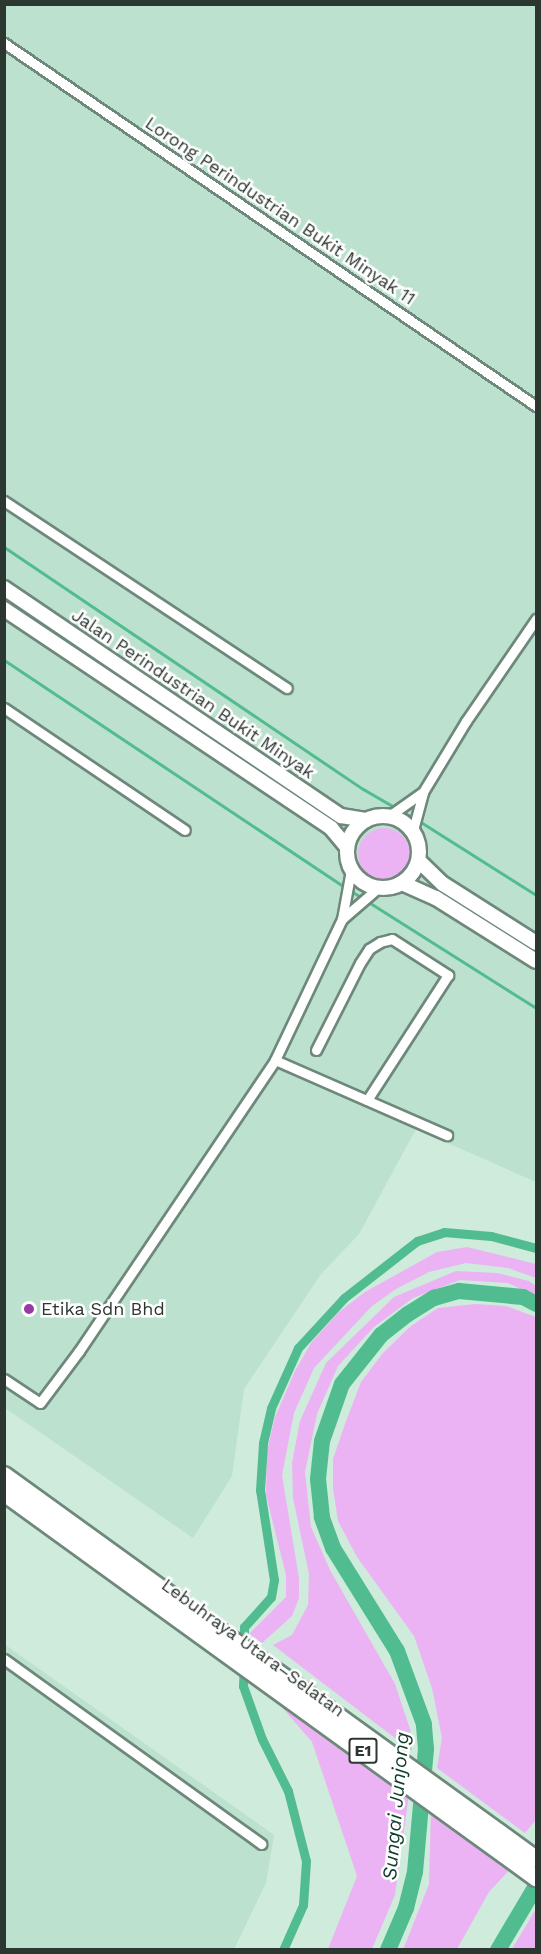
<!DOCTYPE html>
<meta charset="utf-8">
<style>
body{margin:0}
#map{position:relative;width:541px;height:1954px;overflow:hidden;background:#ceebdc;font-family:"Work Sans",sans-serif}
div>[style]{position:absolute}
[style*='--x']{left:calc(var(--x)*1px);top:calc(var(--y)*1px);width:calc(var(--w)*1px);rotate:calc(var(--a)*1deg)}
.built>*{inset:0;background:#bce1ce}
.green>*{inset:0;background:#ecb3f4}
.round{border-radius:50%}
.stream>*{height:3px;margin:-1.5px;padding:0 1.5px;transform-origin:1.5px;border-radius:1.5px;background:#51bc90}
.canal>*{height:9px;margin:-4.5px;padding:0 4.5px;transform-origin:4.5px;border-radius:4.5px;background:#51bc90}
.river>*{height:16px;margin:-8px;padding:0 8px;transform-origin:8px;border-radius:8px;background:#51bc90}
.roads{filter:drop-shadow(2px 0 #6e887b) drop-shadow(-2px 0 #6e887b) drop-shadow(0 2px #6e887b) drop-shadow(0 -2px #6e887b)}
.street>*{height:9px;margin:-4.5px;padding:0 4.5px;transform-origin:4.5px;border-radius:4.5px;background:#fff}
.secondary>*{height:14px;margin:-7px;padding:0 7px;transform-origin:7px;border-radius:7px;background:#fff}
.secondary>.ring{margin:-7px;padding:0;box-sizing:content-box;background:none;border:14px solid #fff;border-radius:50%}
.highway>*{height:16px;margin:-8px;padding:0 8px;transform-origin:8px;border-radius:8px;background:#fff}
.dots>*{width:16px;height:16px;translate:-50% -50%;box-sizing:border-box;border:3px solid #fff;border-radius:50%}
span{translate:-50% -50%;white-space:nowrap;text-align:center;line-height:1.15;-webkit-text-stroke:5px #fff;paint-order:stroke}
.shield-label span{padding:2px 4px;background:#fff;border:2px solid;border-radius:4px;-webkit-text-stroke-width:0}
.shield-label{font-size:16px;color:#2c3731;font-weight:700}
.street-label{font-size:18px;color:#2c3731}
.poi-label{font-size:18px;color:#2c3731}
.left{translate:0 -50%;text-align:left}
.water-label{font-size:20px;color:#0d3c2a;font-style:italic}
.frame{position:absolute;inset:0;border:6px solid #2c3731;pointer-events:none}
</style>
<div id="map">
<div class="built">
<i style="clip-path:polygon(4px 5px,536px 5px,536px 1182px,416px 1129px,359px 1234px,321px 1274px,244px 1389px,232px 1476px,193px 1538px,5px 1408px)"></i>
<i style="clip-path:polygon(4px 1644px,274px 1835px,266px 1883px,234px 1949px,5px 1949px)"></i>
</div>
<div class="green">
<i class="round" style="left:358px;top:828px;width:52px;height:52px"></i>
<i style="clip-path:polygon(467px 1247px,536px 1264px,536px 1278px,508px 1268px,466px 1263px,429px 1272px,396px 1289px,372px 1306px,314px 1368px,294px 1413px,282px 1475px,299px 1578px,299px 1598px,292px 1616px,262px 1643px,249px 1634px,286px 1597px,286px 1575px,266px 1495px,267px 1451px,275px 1417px,295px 1371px,311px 1343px,339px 1312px,365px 1292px,437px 1252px)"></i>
<i style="clip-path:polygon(456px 1271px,497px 1273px,529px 1281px,536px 1286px,536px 1296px,508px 1283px,460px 1280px,413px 1298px,374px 1327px,338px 1366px,317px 1414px,305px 1472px,311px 1527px,330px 1570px,395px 1684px,410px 1729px,412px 1751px,273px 1645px,292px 1635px,308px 1605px,309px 1574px,293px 1498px,292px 1463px,300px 1421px,326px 1363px,394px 1297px)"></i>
<i style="clip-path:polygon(475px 1304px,506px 1306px,536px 1317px,536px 1820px,525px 1833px,437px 1768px,442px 1738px,432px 1688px,414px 1636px,357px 1557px,338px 1521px,333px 1488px,333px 1459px,345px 1424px,361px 1382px,383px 1353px,411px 1326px,438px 1308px)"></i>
<i style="clip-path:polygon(274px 1698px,409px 1794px,395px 1895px,372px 1949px,328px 1949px,357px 1876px,312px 1742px)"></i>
<i style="clip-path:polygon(431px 1810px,512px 1867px,489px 1892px,457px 1949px,403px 1950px,429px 1884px)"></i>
<i style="clip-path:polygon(536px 1909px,536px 1949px,512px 1949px)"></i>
</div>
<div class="stream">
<i style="--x:4;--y:547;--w:433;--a:34"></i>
<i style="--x:363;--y:789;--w:58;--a:30.1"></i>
<i style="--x:4;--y:660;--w:410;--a:33.7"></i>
<i style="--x:419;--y:821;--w:138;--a:32.3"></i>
<i style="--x:351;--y:891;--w:219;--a:32.3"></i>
</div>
<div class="canal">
<i style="--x:244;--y:1649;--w:22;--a:-90"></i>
<i style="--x:244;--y:1627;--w:40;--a:-48"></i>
<i style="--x:271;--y:1597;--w:17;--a:-80"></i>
<i style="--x:274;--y:1580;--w:91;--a:-98.8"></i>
<i style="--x:260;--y:1490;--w:47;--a:-86.3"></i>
<i style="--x:263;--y:1443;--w:36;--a:-77"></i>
<i style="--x:271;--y:1408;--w:66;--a:-65.8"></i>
<i style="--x:298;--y:1348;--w:68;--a:-47.4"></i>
<i style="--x:344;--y:1298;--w:93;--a:-38"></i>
<i style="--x:417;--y:1241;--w:28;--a:-18"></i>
<i style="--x:444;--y:1232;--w:47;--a:4.9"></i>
<i style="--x:491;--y:1236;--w:47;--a:14.9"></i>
<i style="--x:244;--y:1666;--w:20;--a:93"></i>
<i style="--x:243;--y:1686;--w:56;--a:70.3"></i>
<i style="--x:262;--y:1739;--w:58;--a:63.4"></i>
<i style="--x:288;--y:1791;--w:72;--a:75.6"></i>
<i style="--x:306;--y:1861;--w:44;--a:93.9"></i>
<i style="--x:303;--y:1905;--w:49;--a:114"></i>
</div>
<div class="river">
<i style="--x:388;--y:1950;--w:46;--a:-66.8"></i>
<i style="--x:406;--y:1908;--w:37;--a:-76"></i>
<i style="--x:415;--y:1872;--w:123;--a:-84.9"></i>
<i style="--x:426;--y:1749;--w:25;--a:-95"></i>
<i style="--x:424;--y:1724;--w:78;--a:-110.3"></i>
<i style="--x:397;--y:1651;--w:121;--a:-121.9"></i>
<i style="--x:333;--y:1548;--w:33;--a:-110"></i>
<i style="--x:322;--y:1517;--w:38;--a:-96"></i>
<i style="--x:318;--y:1479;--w:38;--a:-84"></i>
<i style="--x:322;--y:1441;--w:60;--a:-70.7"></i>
<i style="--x:342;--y:1384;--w:63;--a:-51.5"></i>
<i style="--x:381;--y:1335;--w:34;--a:-38"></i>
<i style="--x:408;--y:1314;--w:31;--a:-32"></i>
<i style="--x:434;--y:1298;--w:26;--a:-16"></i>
<i style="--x:459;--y:1291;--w:64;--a:5.4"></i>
<i style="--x:523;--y:1297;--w:15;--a:28"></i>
<i style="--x:498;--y:1950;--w:74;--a:-59.3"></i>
</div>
<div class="roads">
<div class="street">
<i style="--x:4;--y:43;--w:644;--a:34.31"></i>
<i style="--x:4;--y:501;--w:339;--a:33.5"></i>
<i style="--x:4;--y:708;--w:218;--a:34"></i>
<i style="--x:389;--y:816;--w:42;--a:-35.2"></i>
<i style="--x:413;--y:830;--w:39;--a:-75"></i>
<i style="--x:423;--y:792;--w:83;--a:-58.8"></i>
<i style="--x:466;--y:721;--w:124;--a:-55.5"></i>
<i style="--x:342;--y:919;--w:48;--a:-40.7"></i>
<i style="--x:316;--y:1050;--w:97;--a:-63.2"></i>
<i style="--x:360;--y:963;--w:17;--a:-57"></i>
<i style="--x:369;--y:949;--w:13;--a:-32"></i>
<i style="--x:380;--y:942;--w:12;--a:-14"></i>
<i style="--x:392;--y:939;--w:67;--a:32.7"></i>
<i style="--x:448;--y:975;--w:149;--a:122.9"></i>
<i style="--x:275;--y:1060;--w:188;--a:23.6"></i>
<i style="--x:4;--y:1379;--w:43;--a:33.7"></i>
<i style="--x:40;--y:1403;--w:65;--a:-53.1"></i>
<i style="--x:79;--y:1351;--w:351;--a:-56"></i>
<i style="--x:275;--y:1060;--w:156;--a:-64.6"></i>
<i style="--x:342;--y:919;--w:50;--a:-79.6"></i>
<i style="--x:4;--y:1659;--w:317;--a:35.7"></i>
</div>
<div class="secondary">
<i style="--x:4;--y:588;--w:407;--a:34.1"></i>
<i style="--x:341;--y:816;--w:25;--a:9"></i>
<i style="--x:4;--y:609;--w:394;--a:33.8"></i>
<i style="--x:331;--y:828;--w:25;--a:50"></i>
<i class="ring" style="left:347px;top:816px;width:58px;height:58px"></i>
<i style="--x:419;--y:861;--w:33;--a:44"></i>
<i style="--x:443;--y:884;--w:110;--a:32.4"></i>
<i style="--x:402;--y:883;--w:37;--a:24"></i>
<i style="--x:436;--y:898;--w:118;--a:32.2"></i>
</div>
<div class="highway">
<i style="--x:4;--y:1475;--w:656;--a:35.82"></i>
<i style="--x:4;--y:1493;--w:657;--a:35.89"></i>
</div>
</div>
<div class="dots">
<i style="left:29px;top:1309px;background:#973ba5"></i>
</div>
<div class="shield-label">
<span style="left:363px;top:1751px">E1</span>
</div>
<div class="street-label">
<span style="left:280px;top:211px;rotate:34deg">Lorong Perindustrian Bukit Minyak 11</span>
<span style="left:193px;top:694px;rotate:34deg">Jalan Perindustrian Bukit Minyak</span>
<span style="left:253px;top:1648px;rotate:36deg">Lebuhraya Utara–Selatan</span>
</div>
<div class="poi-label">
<span class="left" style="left:41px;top:1309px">Etika Sdn Bhd</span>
</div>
<div class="water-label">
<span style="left:396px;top:1806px;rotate:-85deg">Sungai Junjong</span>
</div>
<div class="frame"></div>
</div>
